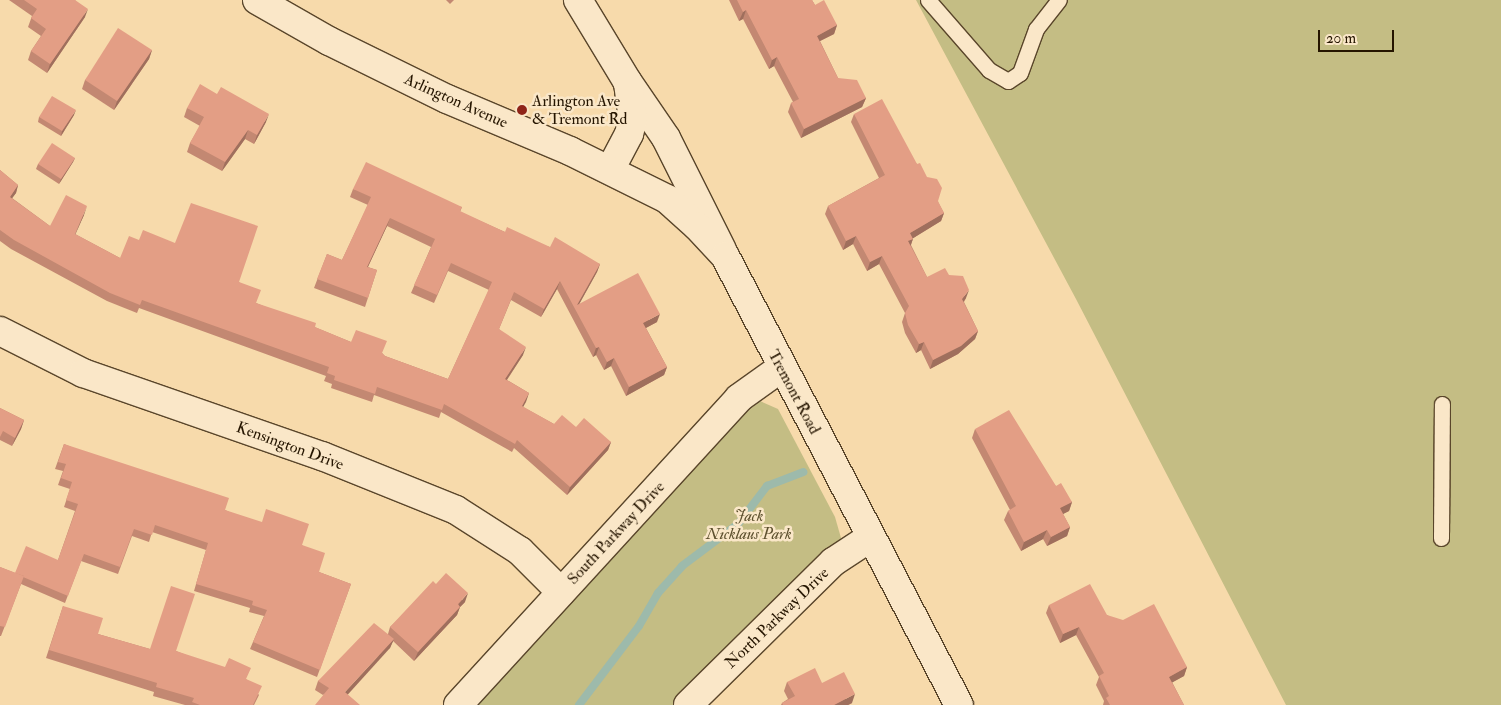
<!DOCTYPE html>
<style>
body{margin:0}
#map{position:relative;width:1501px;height:705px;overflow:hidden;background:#f7daab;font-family:"IM FELL Double Pica",serif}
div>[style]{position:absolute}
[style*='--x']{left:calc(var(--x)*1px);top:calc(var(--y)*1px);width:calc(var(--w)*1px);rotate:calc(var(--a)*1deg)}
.green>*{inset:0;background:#c4bd84}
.stream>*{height:8px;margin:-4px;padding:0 4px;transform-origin:4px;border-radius:4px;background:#9dbaab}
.roads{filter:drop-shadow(1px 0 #5a462b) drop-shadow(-1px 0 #5a462b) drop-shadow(0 1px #5a462b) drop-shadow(0 -1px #5a462b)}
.service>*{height:15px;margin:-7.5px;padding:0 7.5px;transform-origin:7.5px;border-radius:7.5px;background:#fae7c8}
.minor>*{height:28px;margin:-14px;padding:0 14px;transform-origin:14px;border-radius:14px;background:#fae7c8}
.tertiary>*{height:28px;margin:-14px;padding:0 14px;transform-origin:14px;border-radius:14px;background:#fae7c8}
.wall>*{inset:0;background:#c38872}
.shaded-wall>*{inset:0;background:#9f6f5d}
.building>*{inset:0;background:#e39e85}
.dots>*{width:14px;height:14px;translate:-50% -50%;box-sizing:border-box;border:2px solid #fae7c8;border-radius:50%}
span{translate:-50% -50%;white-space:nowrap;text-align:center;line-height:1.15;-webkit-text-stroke:5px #fae7c8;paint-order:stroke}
.street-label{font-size:16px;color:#251500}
.poi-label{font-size:16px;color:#251500}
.left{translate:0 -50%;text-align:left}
.park-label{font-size:16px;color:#5d502e;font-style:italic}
.scale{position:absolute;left:1318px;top:30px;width:76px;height:22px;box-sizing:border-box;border:2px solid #251500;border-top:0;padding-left:6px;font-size:15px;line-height:18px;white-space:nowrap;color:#251500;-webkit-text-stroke:4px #fae7c8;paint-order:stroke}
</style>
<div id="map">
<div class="green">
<i style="clip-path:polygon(916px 0,1501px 0,1501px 705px,1286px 705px,1076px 299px)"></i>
<i style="clip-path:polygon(760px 401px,778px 409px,835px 517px,841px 538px,836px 552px,678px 705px,475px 705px,739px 418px)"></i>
</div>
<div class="stream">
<i style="--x:579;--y:705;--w:99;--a:-52.8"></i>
<i style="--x:639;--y:626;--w:38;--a:-60"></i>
<i style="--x:658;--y:593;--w:36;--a:-48"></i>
<i style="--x:682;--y:566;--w:70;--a:-36.9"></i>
<i style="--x:738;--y:524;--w:48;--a:-52.7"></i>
<i style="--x:767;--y:486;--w:39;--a:-21"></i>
</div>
<div class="roads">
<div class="service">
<i style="--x:928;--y:0;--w:93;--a:48.9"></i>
<i style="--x:989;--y:70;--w:22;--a:30"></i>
<i style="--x:1008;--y:81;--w:14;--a:-34"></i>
<i style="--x:1020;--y:73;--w:47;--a:-70"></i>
<i style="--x:1036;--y:29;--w:37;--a:-52"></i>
<i style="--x:1441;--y:538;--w:134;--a:-89.6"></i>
</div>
<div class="minor">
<i style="--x:578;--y:0;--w:95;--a:58.8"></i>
<i style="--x:627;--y:81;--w:69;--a:55.6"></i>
<i style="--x:666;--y:138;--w:125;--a:63.4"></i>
<i style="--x:610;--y:170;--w:41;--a:-62.2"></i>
<i style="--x:629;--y:134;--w:16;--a:-75"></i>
<i style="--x:633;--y:119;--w:34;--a:-98"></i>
<i style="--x:0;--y:331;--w:93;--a:26.8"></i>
<i style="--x:83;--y:373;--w:253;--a:19.2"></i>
<i style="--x:322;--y:456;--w:144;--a:21.9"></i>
<i style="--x:456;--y:510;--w:76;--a:32.6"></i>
<i style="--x:520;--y:551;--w:58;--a:45"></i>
<i style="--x:458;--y:705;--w:416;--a:-47.5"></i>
<i style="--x:739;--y:398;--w:52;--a:-35.5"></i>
<i style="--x:688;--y:705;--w:204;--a:-44.6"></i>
<i style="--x:833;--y:562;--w:45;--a:-33.3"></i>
</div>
<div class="tertiary">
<i style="--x:257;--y:0;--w:83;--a:29.7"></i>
<i style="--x:329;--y:41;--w:131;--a:26.2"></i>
<i style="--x:447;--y:99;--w:134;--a:22.9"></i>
<i style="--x:570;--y:151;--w:108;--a:26.3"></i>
<i style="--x:667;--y:199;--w:40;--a:42"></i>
<i style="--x:697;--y:226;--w:41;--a:47"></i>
<i style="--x:725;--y:256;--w:506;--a:62.47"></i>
</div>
</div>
<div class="wall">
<i style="clip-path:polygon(9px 0,75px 0,85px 17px,47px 73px,28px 60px,31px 51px,41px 36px,28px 27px,32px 16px)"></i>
<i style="clip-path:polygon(446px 0,454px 0,450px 4px)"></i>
<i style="clip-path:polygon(729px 0,812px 0,815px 5px,837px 25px,834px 34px,820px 41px,838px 78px,866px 98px,862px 107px,801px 138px,788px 112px,791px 103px,793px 102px,774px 66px,769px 69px,743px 19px,739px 21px)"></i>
<i style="clip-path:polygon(152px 50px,149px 59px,114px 110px,82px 89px,85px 80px)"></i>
<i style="clip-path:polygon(187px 108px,266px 122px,254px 144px,245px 139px,222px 171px,187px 152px,190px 143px,200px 126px,184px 117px)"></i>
<i style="clip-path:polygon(854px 114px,917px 164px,944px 213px,941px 221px,913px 238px,911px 245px,927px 277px,949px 275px,966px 298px,964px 302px,978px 331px,975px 339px,958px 354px,930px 369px,921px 350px,916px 353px,905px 333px,902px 322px,905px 313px,879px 264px,867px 271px,853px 244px,843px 250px,825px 214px,828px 206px,879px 178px,851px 122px)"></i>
<i style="clip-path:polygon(74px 115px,61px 136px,38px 122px,39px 117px)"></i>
<i style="clip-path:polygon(75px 158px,73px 162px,59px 184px,36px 169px,38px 164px)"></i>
<i style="clip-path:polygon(0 170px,18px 185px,16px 193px,12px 198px,50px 226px,84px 215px,75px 234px,120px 258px,239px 282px,256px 303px,351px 342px,382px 353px,385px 356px,448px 379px,489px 290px,448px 271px,434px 303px,411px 293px,431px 247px,387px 226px,368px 267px,377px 270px,365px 307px,314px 288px,327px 254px,342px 260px,368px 205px,350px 197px,353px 189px,462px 207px,460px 212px,505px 232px,600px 264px,597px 272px,579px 304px,657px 322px,646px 328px,667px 367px,664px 375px,626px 396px,611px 366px,604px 370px,596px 355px,593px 357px,557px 289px,541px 317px,511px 300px,499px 329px,523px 355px,507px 380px,529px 393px,523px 407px,554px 424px,576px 427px,611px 442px,608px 450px,567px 495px,514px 448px,512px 452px,441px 412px,439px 418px,374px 395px,372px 402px,331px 388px,332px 384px,324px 381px,326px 376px,139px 308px,137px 313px,107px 301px,11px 249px,0 241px)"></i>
<i style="clip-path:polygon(0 408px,24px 420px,21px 429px,12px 446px,0 440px)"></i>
<i style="clip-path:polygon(975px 429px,1056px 486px,1072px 502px,1069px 511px,1063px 514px,1070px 527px,1067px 536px,1047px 546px,1043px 539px,1021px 551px,1004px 520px,1008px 511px,1010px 510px,972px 438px)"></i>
<i style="clip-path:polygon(64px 444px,225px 510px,302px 545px,319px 572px,351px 584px,317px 677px,250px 649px,264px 616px,249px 612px,250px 608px,194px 591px,206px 550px,152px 532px,149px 542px,132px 536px,118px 574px,81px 561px,65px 603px,21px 584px,1px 636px,0 636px,0 567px,15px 573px,58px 560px,75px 511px,64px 507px,70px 489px,58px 485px,63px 471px,55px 469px)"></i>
<i style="clip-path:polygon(436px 584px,465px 602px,460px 607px,457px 615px,414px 661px,393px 641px,390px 648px,323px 695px,315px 690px,318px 681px,388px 634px,390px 627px)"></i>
<i style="clip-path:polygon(1049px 605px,1107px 615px,1187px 667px,1184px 676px,1172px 682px,1184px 705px,1103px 705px,1104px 701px,1096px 685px,1099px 677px,1076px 635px,1060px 643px,1046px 613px)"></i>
<i style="clip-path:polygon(63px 606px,98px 634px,150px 649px,176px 651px,246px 679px,259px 695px,254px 705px,185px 705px,153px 696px,154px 692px,46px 658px)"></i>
<i style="clip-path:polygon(787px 682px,822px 683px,852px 703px,848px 705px,781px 705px,782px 703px,788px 699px,784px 691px)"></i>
</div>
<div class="shaded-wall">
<i style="clip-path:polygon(88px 9px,85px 17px,47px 73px,50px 64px)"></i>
<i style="clip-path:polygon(746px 10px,743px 19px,739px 21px,743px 12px)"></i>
<i style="clip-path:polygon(837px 25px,834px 34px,814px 44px,817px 36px)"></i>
<i style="clip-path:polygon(152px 50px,149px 59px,114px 110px,117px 101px)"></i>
<i style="clip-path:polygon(777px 57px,774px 66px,769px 69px,772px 60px)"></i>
<i style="clip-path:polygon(866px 98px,862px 107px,801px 138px,804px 129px)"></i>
<i style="clip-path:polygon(76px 110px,74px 115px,61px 136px,62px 131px)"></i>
<i style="clip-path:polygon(269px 114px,266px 122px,254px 144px,257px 135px)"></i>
<i style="clip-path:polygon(248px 130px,245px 139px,222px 171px,225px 162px)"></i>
<i style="clip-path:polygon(75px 158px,73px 162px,59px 184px,61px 179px)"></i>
<i style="clip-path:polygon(18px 185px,16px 193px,7px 205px,10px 197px)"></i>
<i style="clip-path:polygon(87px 206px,84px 215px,72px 242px,75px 234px)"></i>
<i style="clip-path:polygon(944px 213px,941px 221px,907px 242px,910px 233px)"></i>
<i style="clip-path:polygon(390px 218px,387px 226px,364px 275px,367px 267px)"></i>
<i style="clip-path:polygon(856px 236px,853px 244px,843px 250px,846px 241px)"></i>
<i style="clip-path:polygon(913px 239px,910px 247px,908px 241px)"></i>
<i style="clip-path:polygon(882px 256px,879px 264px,867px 271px,870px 262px)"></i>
<i style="clip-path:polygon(600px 264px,597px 272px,576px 310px,577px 305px)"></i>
<i style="clip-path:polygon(560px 281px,557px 289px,541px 317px,544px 309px)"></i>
<i style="clip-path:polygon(969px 290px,966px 298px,959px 308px,962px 299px)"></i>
<i style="clip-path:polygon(660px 314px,657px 322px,640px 331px,643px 323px)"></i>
<i style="clip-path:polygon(978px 331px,975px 339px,958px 354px,930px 369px,933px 360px)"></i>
<i style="clip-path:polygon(924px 342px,921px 350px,916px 353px,919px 344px)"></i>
<i style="clip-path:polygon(526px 347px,523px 355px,502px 387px,505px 379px)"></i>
<i style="clip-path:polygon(599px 347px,596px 355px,593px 357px,596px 348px)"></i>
<i style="clip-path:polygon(614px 358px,611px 366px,604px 370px,607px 362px)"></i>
<i style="clip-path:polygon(667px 367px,664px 375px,626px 396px,629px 387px)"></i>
<i style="clip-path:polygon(529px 393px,526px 402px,519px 414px,522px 406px)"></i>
<i style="clip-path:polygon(24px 420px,21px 429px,12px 446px,15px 438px)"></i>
<i style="clip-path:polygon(611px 442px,608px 450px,567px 495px,570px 487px)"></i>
<i style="clip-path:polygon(1072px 502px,1069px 511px,1057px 517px,1060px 508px)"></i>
<i style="clip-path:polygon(1070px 527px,1067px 536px,1047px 546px,1051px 537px)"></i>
<i style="clip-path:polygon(1047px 530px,1043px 539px,1021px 551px,1024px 542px)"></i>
<i style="clip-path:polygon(468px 593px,465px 602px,460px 607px,457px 615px,414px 661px,418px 652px)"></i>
<i style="clip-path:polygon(1079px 627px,1076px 635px,1060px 643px,1063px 634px)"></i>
<i style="clip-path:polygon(394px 639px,390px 648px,342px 701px,345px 692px)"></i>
<i style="clip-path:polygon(1187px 667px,1184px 676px,1166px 686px,1169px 677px)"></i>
<i style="clip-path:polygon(855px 694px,852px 703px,848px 705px,834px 705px)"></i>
</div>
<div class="building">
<i style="clip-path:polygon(24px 0,75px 0,88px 9px,50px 64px,31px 51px,46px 29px,31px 18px,37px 9px)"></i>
<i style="clip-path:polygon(737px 0,812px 0,815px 5px,824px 0,837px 25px,817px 36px,838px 78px,857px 80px,866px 98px,804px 129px,791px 103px,799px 99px,777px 57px,772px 60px,746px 10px,743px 12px)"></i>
<i style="clip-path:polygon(118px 28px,152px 50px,117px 101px,85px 80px)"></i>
<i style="clip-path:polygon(200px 84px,217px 94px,221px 87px,269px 114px,257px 135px,248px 130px,225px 162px,190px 143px,204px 117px,187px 108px)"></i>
<i style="clip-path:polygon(52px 96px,76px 110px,62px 131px,39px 117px)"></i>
<i style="clip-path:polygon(882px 99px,917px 164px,920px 163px,927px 177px,937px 179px,942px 188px,938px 201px,944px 213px,910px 233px,913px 239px,908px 241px,927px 277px,945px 268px,949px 275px,963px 276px,969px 290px,962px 299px,978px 331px,961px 346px,933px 360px,924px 342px,919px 344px,908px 325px,905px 313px,909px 306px,882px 256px,870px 262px,856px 236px,846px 241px,828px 206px,885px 175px,854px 114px)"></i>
<i style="clip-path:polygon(52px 143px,75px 158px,61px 179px,38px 164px)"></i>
<i style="clip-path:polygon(366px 162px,462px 207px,460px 211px,505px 232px,507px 227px,550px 247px,555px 237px,600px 264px,577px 305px,638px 273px,660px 314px,643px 323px,667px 367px,629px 387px,614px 358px,607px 362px,599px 347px,596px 348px,560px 281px,544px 309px,514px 292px,499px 329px,526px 347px,505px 379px,529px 393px,522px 406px,554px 424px,562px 415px,576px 427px,584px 418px,611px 442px,570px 487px,517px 440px,515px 444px,444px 404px,442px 410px,377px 387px,375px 394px,334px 380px,335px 376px,327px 373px,329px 367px,142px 300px,140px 305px,110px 293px,14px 240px,0 230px,0 170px,18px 185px,10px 197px,50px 226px,66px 195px,87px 206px,75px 234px,120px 258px,129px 236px,139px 240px,143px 230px,175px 243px,191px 203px,258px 226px,239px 282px,261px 290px,256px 303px,316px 323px,315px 327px,351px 342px,356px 330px,387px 341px,382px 353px,385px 356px,448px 379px,492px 282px,451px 263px,437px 295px,414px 285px,435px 239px,390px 218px,367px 267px,377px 270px,368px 298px,317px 279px,327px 254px,342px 260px,371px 197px,353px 189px)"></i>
<i style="clip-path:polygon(0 408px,24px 420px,15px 438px,3px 431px,0 437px)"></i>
<i style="clip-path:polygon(1009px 410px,1056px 486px,1061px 483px,1072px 502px,1060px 508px,1070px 527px,1051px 537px,1047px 530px,1024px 542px,1008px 511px,1016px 506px,975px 429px)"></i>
<i style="clip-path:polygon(64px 444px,229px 498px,225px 510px,262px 522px,266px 509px,309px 524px,302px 545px,325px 553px,319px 572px,351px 584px,320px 670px,253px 642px,267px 610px,252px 605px,253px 601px,196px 584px,208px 543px,155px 525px,152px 535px,134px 529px,120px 567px,84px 554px,68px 596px,23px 577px,24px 576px,15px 573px,26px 546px,58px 560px,78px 504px,66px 500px,72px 482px,61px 478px,66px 464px,58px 462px)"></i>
<i style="clip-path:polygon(0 567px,24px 576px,5px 627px,0 626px)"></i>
<i style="clip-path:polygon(446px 573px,468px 593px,458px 604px,460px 607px,418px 652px,390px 627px,433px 581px,436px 584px)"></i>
<i style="clip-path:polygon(1090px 584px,1107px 615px,1123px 620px,1154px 604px,1187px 667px,1169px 677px,1184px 705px,1110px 705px,1106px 698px,1109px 696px,1099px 676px,1104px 673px,1079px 627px,1063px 634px,1049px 605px)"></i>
<i style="clip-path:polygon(171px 586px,195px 594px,176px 651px,225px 667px,229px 658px,251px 668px,246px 679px,262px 686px,253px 705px,200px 705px,192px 702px,194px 698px,156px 687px,157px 683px,49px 650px,63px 606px,103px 618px,98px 634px,150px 649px)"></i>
<i style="clip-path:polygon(374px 623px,394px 639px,345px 692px,360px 705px,315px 705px,329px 688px,318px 681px)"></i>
<i style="clip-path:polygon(815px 668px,822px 683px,844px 672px,855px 694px,834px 705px,783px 705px,782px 703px,795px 696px,787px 682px)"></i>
</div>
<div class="dots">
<i style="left:522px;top:110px;background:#8f2418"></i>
</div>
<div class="street-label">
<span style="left:456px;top:101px;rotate:24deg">Arlington Avenue</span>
<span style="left:794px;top:392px;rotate:62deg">Tremont Road</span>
<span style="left:290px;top:446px;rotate:20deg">Kensington Drive</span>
<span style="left:616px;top:533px;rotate:-47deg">South Parkway Drive</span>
<span style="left:777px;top:618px;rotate:-44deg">North Parkway Drive</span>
</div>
<div class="poi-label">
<span class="left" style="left:532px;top:110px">Arlington Ave<br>&amp; Tremont Rd</span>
</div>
<div class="park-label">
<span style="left:749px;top:525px">Jack<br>Nicklaus Park</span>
</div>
<div class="scale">20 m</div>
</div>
